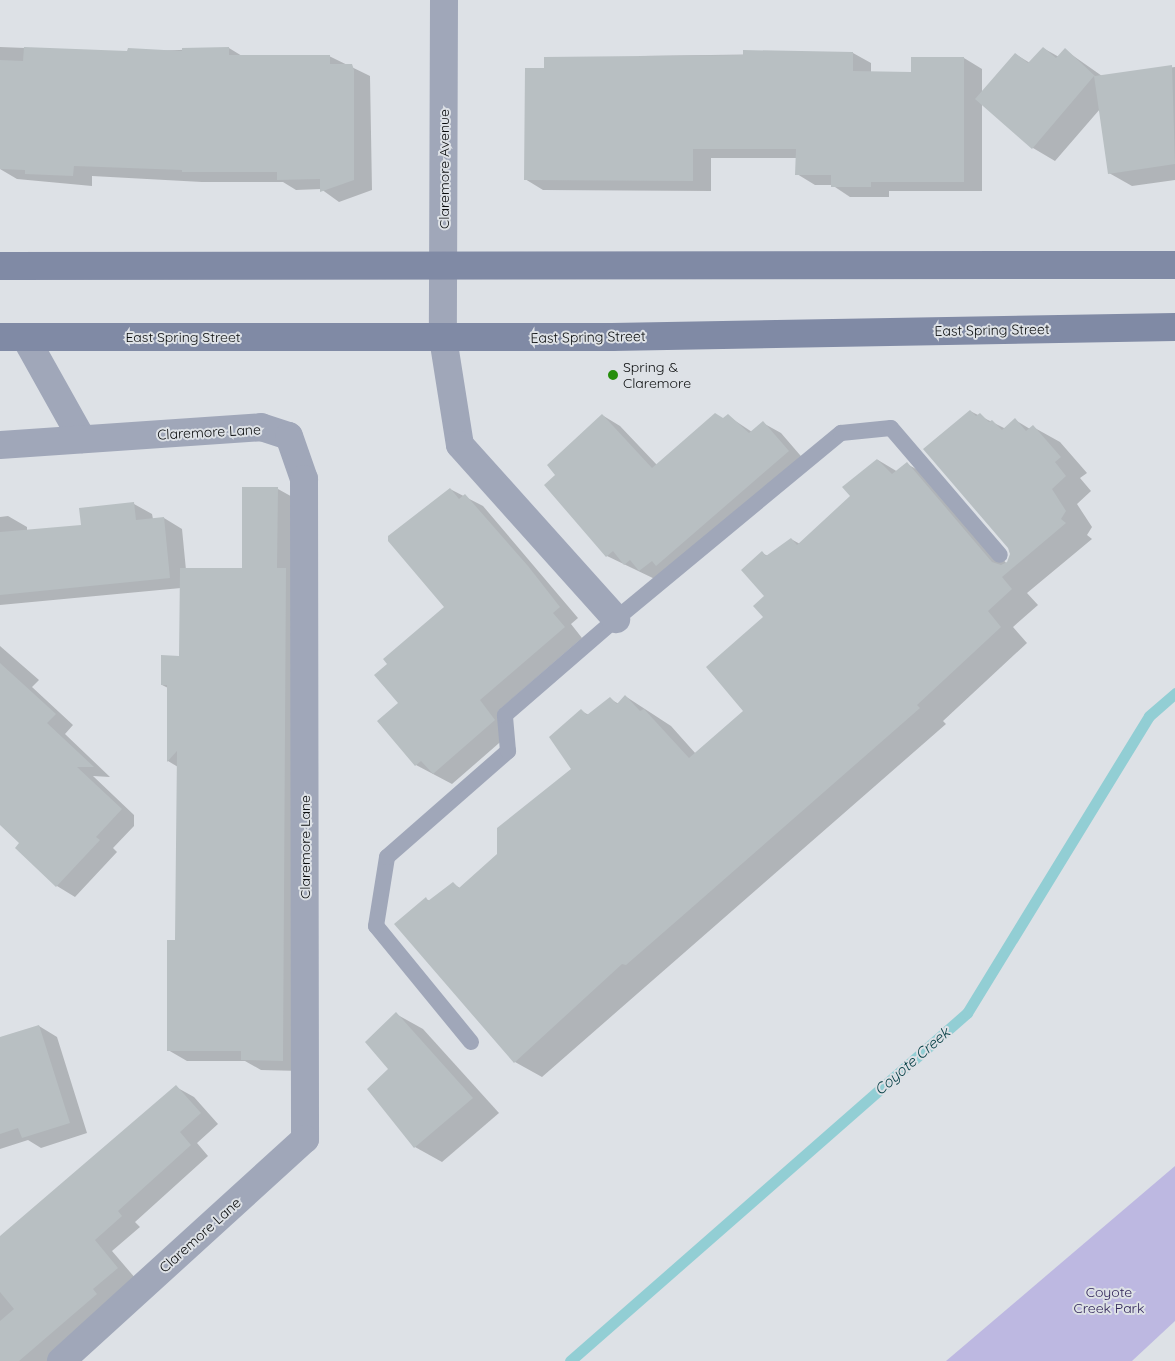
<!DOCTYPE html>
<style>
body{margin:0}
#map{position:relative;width:1175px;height:1361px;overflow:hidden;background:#dde1e6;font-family:Quicksand,sans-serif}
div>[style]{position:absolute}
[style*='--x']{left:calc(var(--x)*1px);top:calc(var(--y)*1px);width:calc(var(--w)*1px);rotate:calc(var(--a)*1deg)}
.green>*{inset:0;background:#bdb8e1}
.shadow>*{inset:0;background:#0003}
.stream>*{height:11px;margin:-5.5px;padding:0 5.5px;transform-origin:5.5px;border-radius:5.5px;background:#92ced4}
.building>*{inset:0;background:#b8bfc2}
.lane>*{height:16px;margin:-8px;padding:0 8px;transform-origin:8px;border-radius:8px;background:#a0a7b9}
.street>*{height:28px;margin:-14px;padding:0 14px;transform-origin:14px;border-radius:14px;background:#a0a7b9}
.secondary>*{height:28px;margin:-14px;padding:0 14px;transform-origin:14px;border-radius:14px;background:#808aa5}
.dots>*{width:14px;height:14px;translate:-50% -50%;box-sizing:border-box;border:2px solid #dde1e6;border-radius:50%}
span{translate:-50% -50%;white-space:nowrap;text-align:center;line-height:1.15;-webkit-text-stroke:4px #dde1e6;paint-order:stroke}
.street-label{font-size:14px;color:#0a0c0d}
.poi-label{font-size:14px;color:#0a0c0d}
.left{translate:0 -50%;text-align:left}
.park-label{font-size:14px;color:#2e2256}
.water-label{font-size:15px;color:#003b41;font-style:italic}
</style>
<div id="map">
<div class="green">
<i style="clip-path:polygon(1175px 1166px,1175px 1321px,1132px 1361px,946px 1361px)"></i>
</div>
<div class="shadow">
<i style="clip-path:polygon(0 47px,129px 52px,229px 48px,242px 56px,329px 56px,370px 76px,372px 190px,339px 202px,321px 189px,296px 190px,283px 182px,202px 182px,92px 176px,92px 186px,17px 179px,0 169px)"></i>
<i style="clip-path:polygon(1043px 48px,1059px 57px,1065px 50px,1102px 76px,1175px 67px,1175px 180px,1132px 186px,1109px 173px,1100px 109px,1055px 161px,1033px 148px,982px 104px,982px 191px,889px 191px,889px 197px,850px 197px,832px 185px,815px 185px,797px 174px,797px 158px,711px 158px,711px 191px,543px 190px,525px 179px,545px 70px,639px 59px,639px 56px,853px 53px,871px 63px,871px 72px,912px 73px,964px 58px,982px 69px,982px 93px,1015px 54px,1030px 63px)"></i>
<i style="clip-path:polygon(970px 411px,1006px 429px,1015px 420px,1030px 429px,1033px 427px,1060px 442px,1087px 473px,1080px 478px,1091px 491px,1077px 504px,1092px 527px,1087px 535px,1092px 539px,1027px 593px,1038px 605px,1013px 627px,1027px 643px,943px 721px,946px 724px,542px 1077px,515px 1062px,426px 899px,430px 901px,453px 884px,460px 888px,498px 855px,573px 770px,581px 711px,589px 715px,610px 699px,619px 704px,625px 696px,671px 726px,696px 754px,745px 711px,765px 617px,762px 553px,768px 556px,791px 539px,800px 544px,852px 496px,878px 460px,898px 472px,907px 464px,934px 479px,1007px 564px,1011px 558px,1009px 548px)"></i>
<i style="clip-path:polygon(602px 415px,620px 426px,657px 465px,728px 416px,752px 432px,763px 423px,781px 433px,806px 462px,659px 581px,607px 556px,546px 485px,557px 475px)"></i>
<i style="clip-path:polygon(278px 489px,296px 499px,301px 1071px,261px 1070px,245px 1061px,187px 1061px,168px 1050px,176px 941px,178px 767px,168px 761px,168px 688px,162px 685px,180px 657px,181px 588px,0 605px,0 517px,8px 516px,27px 527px,27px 531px,83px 526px,134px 504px,152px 514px,153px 519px,164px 518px,182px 529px,186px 570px,243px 570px)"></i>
<i style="clip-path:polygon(450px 489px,483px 506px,578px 618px,571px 624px,582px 638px,498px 711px,513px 731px,452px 784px,416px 765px,399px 703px,445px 607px)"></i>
<i style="clip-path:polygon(0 646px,39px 680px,32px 687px,73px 725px,65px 734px,110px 777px,93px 776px,134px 815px,134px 826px,113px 848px,117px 852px,75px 897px,57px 886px,16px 848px,21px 843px,0 823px)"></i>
<i style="clip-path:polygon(396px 1014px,423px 1029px,499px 1113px,442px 1162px,415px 1147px,390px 1069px)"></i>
<i style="clip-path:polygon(39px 1026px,57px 1037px,87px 1133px,41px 1148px,28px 1140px,0 1149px,0 1038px)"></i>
<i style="clip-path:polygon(176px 1087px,194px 1097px,218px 1124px,197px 1143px,208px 1156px,135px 1222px,140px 1227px,112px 1251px,136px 1279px,49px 1361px,0 1361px,0 1237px)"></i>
</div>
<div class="stream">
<i style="--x:570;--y:1361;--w:528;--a:-41.24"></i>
<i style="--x:967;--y:1013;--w:348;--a:-58.5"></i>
<i style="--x:1149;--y:716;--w:35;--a:-41"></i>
</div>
<div class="building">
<i style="clip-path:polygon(24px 47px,127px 51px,128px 48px,182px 51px,182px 48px,229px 47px,229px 55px,330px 55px,330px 64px,352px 64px,354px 70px,354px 180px,320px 192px,320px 179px,277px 180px,277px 172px,182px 172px,182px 170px,74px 166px,73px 176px,25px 174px,25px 170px,0 169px,0 60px,23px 61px)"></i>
<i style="clip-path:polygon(1043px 47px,1056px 58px,1065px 48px,1095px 76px,1172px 65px,1175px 164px,1108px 174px,1094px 76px,1032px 149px,975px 99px,1015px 53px,1028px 63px)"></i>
<i style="clip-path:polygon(743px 50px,853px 52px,853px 71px,911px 72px,911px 57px,964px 57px,964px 182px,871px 182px,871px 187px,831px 187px,831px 175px,795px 175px,796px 149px,693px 149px,693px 181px,524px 180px,525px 68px,544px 68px,544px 57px,743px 55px)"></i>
<i style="clip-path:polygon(970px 410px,976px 416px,980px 413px,989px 422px,992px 420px,1002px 430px,1015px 418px,1026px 431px,1033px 425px,1061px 457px,1055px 462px,1066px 476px,1052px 489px,1066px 511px,1061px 519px,1066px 523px,1002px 577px,1012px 589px,988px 611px,1001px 627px,917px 705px,920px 708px,680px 918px,626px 965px,622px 964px,514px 1063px,394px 924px,426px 897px,428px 901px,453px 882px,459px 888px,497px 854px,497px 828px,571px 769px,549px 737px,581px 709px,587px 715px,610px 697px,617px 704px,625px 695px,640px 711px,644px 709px,689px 758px,743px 711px,706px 667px,763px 617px,753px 606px,764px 596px,741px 570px,762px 551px,766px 556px,791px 538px,797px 545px,850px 496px,842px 487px,877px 459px,892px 474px,907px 462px,992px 562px,1001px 565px,1007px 562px,1010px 554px,1008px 548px,923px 449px)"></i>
<i style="clip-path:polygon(715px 413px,723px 418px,728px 414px,749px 433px,763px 421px,789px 451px,656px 566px,652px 561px,639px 571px,630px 560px,624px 565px,613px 551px,606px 557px,544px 485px,555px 475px,547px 465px,602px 414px,652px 468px)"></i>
<i style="clip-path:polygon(242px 487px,278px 487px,277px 568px,286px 568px,283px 1061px,241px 1060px,241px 1051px,167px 1051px,167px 940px,175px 940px,177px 751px,167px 762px,167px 685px,161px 685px,161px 655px,179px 656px,180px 568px,242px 568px)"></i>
<i style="clip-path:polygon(450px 488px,459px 499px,465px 494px,528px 566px,560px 607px,553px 613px,565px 627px,480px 700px,495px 720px,433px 774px,421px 761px,415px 766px,377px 721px,398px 703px,374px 675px,387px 664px,383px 659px,444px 607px,388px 541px,388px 536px)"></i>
<i style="clip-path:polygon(134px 502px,136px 520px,164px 517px,170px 578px,0 595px,0 532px,81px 525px,79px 508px)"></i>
<i style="clip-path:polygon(0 663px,56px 714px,47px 723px,94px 767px,77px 767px,122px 809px,96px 837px,100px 840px,56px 887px,15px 848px,19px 843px,0 825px)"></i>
<i style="clip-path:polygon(396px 1012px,473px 1098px,414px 1148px,367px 1089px,388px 1069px,365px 1042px)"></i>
<i style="clip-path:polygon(39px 1025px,70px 1123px,22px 1138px,18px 1128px,0 1134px,0 1037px)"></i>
<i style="clip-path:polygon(176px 1085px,201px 1113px,180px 1132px,191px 1145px,118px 1211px,122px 1216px,95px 1240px,118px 1268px,93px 1289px,97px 1294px,19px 1361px,0 1361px,0 1321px,14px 1309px,0 1292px,0 1236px)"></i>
</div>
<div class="lane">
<i style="--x:471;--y:1042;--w:150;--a:-129.3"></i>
<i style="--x:376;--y:926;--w:70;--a:-80.9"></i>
<i style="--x:387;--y:857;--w:161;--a:-41.2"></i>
<i style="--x:508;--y:751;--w:36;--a:-95"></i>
<i style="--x:505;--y:715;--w:147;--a:-40.9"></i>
<i style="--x:616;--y:619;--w:292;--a:-39.6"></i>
<i style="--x:841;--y:433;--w:50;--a:-5.7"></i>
<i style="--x:891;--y:428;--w:167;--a:49.4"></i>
</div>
<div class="street">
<i style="--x:444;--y:0;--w:338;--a:90.2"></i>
<i style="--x:443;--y:338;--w:108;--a:81"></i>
<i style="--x:460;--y:445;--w:234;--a:48.1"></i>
<i style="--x:25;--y:337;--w:117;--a:60.8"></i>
<i style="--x:0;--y:445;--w:262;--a:-3.9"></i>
<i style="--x:261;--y:427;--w:29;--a:18"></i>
<i style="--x:289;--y:436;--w:46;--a:70.8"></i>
<i style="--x:304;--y:479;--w:660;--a:89.91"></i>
<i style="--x:305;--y:1139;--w:330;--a:137.7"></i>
</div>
<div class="secondary">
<i style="--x:0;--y:266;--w:1175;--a:-0.05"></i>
<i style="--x:0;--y:337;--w:612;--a:0"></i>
<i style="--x:612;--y:337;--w:563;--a:-1.02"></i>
</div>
<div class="dots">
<i style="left:613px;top:375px;background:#268e0b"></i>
</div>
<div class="street-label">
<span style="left:444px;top:169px;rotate:-90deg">Claremore Avenue</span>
<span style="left:992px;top:330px;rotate:-1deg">East Spring Street</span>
<span style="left:183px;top:337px">East Spring Street</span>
<span style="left:588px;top:337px;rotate:-1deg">East Spring Street</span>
<span style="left:209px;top:432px;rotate:-3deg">Claremore Lane</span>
<span style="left:305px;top:847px;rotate:-90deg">Claremore Lane</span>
<span style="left:200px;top:1235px;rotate:-42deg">Claremore Lane</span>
</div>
<div class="poi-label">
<span class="left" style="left:623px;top:375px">Spring &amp;<br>Claremore</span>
</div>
<div class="park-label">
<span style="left:1109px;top:1300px">Coyote<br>Creek Park</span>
</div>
<div class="water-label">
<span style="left:912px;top:1061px;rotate:-41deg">Coyote Creek</span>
</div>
</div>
